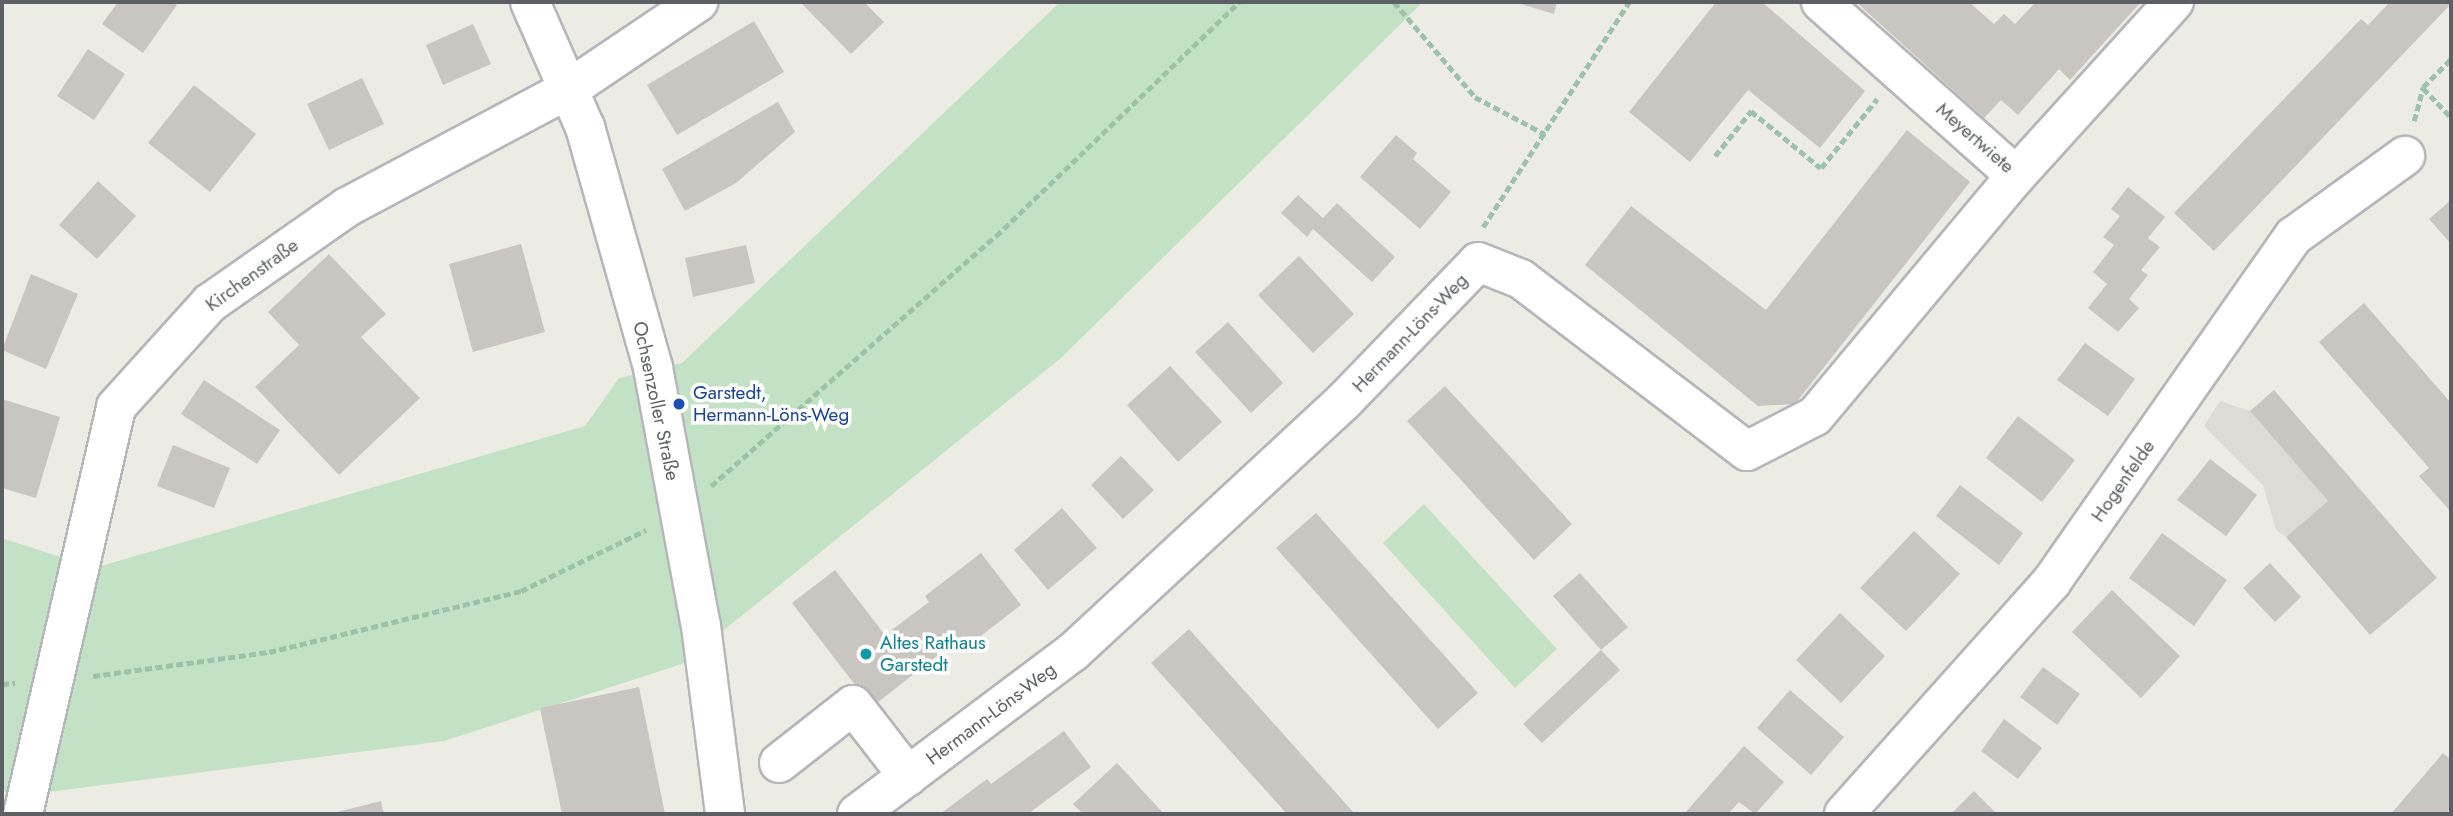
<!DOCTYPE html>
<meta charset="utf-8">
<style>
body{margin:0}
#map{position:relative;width:2453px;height:816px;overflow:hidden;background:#edece4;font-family:Jost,sans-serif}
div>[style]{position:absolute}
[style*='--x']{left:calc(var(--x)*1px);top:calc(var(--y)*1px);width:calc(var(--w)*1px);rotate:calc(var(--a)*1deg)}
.industrial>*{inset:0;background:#dcdbd6}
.green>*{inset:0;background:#c3e2c5}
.building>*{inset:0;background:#c9c6c1}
.path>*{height:4.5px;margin-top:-2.25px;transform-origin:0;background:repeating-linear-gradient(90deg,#9cc3aa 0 7px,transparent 0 10.5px)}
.roads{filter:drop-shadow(2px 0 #b5b6ba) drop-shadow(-2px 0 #b5b6ba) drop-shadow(0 2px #b5b6ba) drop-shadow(0 -2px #b5b6ba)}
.minor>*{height:38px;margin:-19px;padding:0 19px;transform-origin:19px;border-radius:19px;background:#fff}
.dots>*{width:19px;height:19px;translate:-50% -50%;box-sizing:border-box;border:4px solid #fff;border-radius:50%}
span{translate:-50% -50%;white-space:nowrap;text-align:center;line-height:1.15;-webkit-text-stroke:7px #fff;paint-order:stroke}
.street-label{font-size:19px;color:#5c5f63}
.transit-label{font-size:19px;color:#164399}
.left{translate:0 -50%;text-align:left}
.culture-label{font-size:19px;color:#0d838f}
.frame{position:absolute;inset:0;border:4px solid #5c5f63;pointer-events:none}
</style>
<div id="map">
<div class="industrial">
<i style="clip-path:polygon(2220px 401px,2250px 411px,2328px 501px,2286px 537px,2276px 530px,2263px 485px,2204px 426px)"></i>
</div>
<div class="green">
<i style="clip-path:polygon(1060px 2px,1423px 2px,1061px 358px,682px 664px,444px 741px,25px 795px,2px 791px,2px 538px,94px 568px,585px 426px,619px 378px,682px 363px)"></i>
<i style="clip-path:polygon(1424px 504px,1557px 649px,1515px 688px,1383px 543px)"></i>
</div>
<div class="building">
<i style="clip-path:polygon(118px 2px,173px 2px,177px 5px,143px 53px,102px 24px)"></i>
<i style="clip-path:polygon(804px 2px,864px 2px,884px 22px,851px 54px,802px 4px)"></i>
<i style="clip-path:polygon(1514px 2px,1557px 2px,1554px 14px)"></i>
<i style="clip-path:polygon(1716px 2px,1762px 2px,1865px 91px,1820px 148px,1748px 90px,1690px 162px,1629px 112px)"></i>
<i style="clip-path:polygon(1856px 2px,1969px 2px,1994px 24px,2004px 14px,2015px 24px,2036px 2px,2141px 2px,2070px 80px,2059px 69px,2018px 115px,2001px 100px,1984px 118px)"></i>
<i style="clip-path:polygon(2390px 2px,2451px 4px,2214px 251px,2174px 213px,2361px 19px,2368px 25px)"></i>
<i style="clip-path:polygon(754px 21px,784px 72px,677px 135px,647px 85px)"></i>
<i style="clip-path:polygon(473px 24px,491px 64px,443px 85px,426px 45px)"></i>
<i style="clip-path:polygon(88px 49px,125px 74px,94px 120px,57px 96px)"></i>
<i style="clip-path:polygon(362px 78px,384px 124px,329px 150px,307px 104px)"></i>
<i style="clip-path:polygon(194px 85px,256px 134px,210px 192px,148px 143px)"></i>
<i style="clip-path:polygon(778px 102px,795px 132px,736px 183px,685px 211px,662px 169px)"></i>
<i style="clip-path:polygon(1907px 130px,1970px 182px,1795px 404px,1758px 406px,1585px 265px,1631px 206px,1766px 310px)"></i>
<i style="clip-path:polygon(1396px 135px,1417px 153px,1413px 159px,1451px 192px,1420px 229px,1360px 177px)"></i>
<i style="clip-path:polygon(98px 181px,136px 216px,97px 259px,59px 225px)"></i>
<i style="clip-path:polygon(2128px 187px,2165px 217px,2148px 238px,2160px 247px,2141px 270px,2148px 275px,2129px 299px,2139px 308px,2118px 332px,2088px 308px,2107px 284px,2093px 272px,2114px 245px,2103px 237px,2120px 216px,2111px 209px)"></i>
<i style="clip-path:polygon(1298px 195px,1323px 218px,1337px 203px,1395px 257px,1372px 282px,1313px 229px,1307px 237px,1281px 213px)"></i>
<i style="clip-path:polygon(2451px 200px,2451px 244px,2429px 219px)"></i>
<i style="clip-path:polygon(521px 244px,545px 332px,473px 352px,449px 264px)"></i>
<i style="clip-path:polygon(746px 245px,755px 283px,693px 297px,685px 258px)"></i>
<i style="clip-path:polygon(329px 254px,386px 314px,361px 337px,420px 398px,339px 475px,255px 387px,299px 345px,268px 312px)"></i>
<i style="clip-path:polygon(1299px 256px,1354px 314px,1313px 353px,1258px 295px)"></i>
<i style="clip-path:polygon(31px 274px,78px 294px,46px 369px,2px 350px)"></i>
<i style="clip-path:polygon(2364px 303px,2451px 403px,2451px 512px,2419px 476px,2429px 468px,2319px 342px)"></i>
<i style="clip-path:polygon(1228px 322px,1283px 383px,1251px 413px,1195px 352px)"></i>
<i style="clip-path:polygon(2085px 343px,2135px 379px,2108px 416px,2057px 380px)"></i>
<i style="clip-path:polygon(1170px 366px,1222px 422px,1178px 462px,1127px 405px)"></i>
<i style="clip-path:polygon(204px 380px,280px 430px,257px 464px,181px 414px)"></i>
<i style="clip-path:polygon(1445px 386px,1572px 524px,1534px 560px,1407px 421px)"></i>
<i style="clip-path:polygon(2274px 390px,2437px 578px,2370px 635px,2286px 537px,2328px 501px,2250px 411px)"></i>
<i style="clip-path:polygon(2px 399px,60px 417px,36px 498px,2px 488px)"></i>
<i style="clip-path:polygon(2018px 416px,2075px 460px,2042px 502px,1986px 458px)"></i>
<i style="clip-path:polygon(173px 445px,230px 468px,214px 508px,157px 486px)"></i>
<i style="clip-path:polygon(1121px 456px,1154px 490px,1123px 519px,1091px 485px)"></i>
<i style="clip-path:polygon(2210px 459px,2257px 495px,2226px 536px,2177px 500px)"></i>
<i style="clip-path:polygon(1960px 485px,2023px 533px,1999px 565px,1936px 516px)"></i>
<i style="clip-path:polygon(1062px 508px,1097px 548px,1048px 590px,1014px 550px)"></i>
<i style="clip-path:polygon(1316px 513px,1478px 693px,1438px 729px,1276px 548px)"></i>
<i style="clip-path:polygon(1914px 531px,1960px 574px,1906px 631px,1860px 588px)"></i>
<i style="clip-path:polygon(2162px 533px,2227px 580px,2194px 626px,2129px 578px)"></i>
<i style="clip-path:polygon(981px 553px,1021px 605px,964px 649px,957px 640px,872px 707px,792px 603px,835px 570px,885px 635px,929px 602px,925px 596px)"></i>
<i style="clip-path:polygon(2270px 563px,2301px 597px,2275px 622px,2243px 588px)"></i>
<i style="clip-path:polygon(1580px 573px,1628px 627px,1601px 650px,1553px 596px)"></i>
<i style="clip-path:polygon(2112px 590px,2180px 656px,2141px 698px,2072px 632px)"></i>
<i style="clip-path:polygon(1840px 613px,1885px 656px,1841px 703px,1796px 660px)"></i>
<i style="clip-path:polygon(1189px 629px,1355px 814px,1287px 814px,1151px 663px)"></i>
<i style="clip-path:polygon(1601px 650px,1620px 670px,1542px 743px,1523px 724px)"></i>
<i style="clip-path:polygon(2043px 667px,2080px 694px,2057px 725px,2020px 697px)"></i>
<i style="clip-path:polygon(639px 687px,665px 814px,562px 814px,540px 708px)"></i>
<i style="clip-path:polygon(1790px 690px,1844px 737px,1811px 775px,1757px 728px)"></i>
<i style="clip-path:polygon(2004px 719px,2042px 748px,2018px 779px,1981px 751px)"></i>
<i style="clip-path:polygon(1064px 731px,1091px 767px,1028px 814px,940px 814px,987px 779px,991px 784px)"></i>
<i style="clip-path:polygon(1744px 746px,1784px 782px,1755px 814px,1739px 802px,1728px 814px,1684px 814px)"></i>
<i style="clip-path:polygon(2443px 753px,2451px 760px,2451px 808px,2446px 814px,2391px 814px)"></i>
<i style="clip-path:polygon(1117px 763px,1164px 814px,1083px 814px,1073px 804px)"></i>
<i style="clip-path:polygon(1974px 791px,1997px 814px,1951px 814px)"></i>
<i style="clip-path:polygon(381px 801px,384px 814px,333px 814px,333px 813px)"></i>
</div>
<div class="path">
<i style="--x:1394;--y:2;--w:125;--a:49.5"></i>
<i style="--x:1475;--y:97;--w:79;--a:27.9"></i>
<i style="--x:2423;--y:88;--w:40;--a:46"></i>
<i style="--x:2414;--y:121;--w:35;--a:-75"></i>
<i style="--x:2423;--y:87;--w:40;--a:-45"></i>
<i style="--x:1715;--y:156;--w:58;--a:-51.3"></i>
<i style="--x:1751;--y:111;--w:90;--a:39.2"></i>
<i style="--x:1821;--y:168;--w:89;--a:-50.9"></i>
<i style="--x:1483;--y:227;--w:268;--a:-57"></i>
<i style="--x:711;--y:486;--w:379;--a:-41.3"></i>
<i style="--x:996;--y:236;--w:337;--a:-43.9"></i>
<i style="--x:93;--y:676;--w:178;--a:-7.8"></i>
<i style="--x:269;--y:652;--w:259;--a:-13.6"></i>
<i style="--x:521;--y:591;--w:139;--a:-26"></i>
<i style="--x:2;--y:684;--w:13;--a:-4"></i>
</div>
<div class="roads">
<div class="minor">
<i style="--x:530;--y:2;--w:137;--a:66.3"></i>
<i style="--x:585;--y:127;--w:250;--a:74.2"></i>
<i style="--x:653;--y:368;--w:262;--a:79.5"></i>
<i style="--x:701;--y:626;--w:190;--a:82.7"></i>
<i style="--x:1821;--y:2;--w:261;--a:41.7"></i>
<i style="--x:779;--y:763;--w:94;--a:-38.1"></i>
<i style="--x:853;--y:705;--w:90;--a:52.2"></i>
<i style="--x:23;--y:814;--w:417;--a:-77.1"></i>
<i style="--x:116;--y:407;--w:140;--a:-47.9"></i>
<i style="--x:210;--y:303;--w:167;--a:-35"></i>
<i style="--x:347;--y:207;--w:251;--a:-28"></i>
<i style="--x:569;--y:89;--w:156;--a:-34"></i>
<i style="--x:857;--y:814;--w:270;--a:-36.9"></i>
<i style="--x:1073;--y:652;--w:368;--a:-42.8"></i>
<i style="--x:1343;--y:402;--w:194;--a:-46"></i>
<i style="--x:1478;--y:262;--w:46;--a:21.6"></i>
<i style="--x:1521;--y:279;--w:284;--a:37.3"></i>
<i style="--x:1747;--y:451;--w:76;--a:-27.2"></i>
<i style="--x:1815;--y:416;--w:313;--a:-50.1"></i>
<i style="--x:2016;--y:176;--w:235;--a:-47.8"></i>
<i style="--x:1844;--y:814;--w:312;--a:-48.2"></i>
<i style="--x:2052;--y:581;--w:421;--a:-55"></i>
<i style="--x:2294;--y:236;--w:137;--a:-35.8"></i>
</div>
</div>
<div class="dots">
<i style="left:679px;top:404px;background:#1a4fb4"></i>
<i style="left:866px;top:654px;background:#0f9aa8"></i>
</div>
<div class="street-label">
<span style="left:1975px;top:138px;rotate:41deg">Meyertwiete</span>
<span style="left:252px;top:275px;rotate:-36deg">Kirchenstraße</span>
<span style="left:1410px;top:333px;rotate:-46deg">Hermann-Löns-Weg</span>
<span style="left:656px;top:401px;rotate:78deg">Ochsenzoller Straße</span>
<span style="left:2123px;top:481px;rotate:-55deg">Hogenfelde</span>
<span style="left:991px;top:714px;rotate:-37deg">Hermann-Löns-Weg</span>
</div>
<div class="transit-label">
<span class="left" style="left:693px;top:404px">Garstedt,<br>Hermann-Löns-Weg</span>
</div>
<div class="culture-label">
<span class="left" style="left:880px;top:654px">Altes Rathaus<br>Garstedt</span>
</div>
<div class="frame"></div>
</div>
